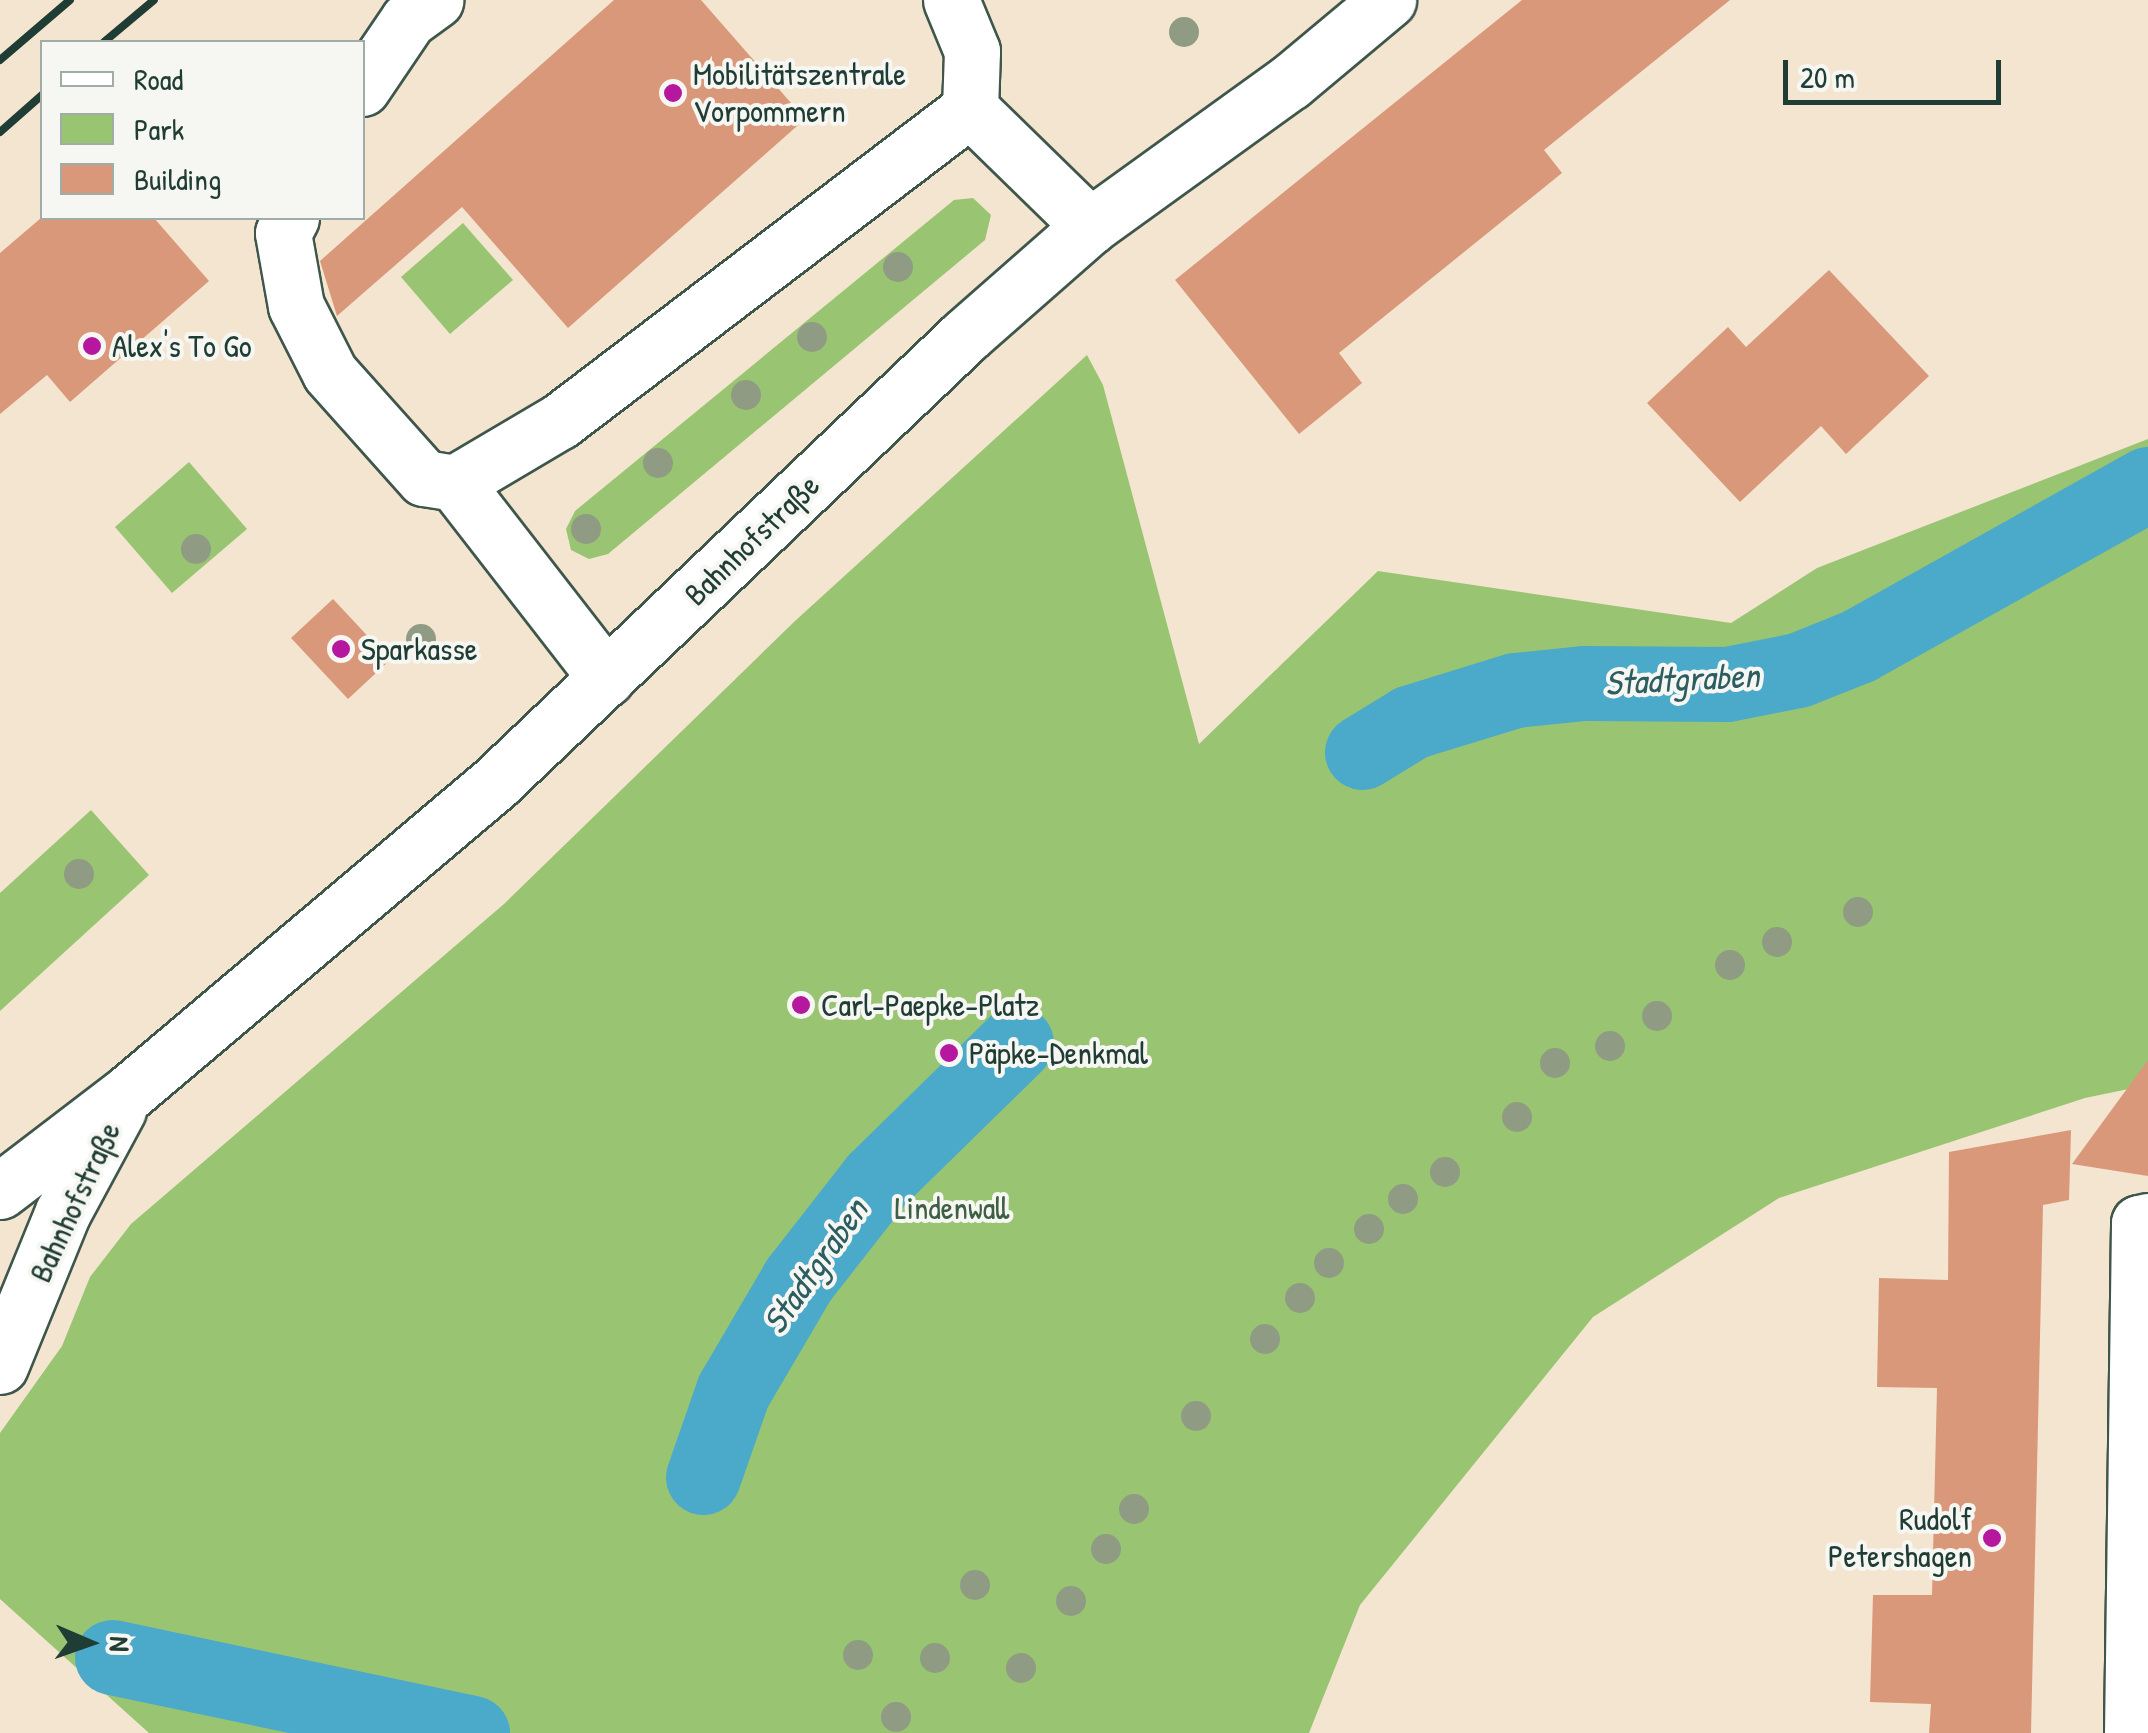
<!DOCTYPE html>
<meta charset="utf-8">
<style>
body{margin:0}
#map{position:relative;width:2148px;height:1733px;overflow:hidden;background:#f3e5d0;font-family:"Patrick Hand",sans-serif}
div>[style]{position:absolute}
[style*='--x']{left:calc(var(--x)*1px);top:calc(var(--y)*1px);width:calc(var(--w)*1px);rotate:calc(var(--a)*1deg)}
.green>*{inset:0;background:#99c572}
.canal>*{height:75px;margin:-37.5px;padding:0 37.5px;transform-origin:37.5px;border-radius:37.5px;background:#4ba9c9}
.building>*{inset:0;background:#da987a}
.roads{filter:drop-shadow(2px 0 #3f564b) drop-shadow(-2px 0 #3f564b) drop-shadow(0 2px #3f564b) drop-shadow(0 -2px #3f564b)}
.minor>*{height:55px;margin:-27.5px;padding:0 27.5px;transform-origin:27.5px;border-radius:27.5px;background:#fff}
.rail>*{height:8px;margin:-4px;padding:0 4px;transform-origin:4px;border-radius:4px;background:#1f3d34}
.trees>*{width:30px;height:30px;margin:-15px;border-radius:50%;background:#8f9b83}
.dots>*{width:28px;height:28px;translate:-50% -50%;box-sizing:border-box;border:5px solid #f6f6f2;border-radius:50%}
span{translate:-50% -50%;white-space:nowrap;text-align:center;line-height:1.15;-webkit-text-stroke:8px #f6f6f2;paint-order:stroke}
.poi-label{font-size:32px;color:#1f3d34}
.left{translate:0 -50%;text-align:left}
.right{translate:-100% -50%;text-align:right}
.street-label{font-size:32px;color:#1f3d34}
.park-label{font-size:32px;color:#3e5f44}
.water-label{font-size:35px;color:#2c5d61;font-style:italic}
.legend{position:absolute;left:40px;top:40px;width:325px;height:180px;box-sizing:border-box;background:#f6f6f2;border:2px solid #a0aca6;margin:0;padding:12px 18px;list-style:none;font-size:30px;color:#1f3d34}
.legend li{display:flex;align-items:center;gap:20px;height:50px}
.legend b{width:50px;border:2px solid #a0aca6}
.north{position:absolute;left:40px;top:1593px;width:100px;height:100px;-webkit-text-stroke:8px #f6f6f2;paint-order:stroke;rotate:92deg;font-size:28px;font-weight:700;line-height:40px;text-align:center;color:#1f3d34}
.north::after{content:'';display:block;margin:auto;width:35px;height:45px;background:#1f3d34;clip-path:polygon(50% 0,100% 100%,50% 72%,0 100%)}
.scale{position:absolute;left:1783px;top:60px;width:218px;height:45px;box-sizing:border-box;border:5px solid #1f3d34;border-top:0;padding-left:12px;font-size:30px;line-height:35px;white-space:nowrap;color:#1f3d34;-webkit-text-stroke:8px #f6f6f2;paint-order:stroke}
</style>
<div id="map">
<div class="green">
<i style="clip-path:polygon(973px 198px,991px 215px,985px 240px,608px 554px,589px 559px,571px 550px,566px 529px,575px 511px,954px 200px)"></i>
<i style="clip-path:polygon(463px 223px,513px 280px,450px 334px,401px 277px)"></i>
<i style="clip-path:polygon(1087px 355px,1103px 385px,1199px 744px,1378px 571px,1731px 623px,1817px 568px,2148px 439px,2148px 1085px,2085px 1098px,1779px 1198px,1593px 1317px,1360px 1605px,1309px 1733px,149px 1733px,0 1599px,0 1433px,62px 1346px,90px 1277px,131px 1224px,504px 904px,795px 621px)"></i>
<i style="clip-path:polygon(189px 462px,247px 529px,172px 593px,115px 527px)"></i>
<i style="clip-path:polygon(91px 810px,149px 875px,0 1011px,0 893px)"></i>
</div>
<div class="canal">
<i style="--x:1362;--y:752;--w:57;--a:-31.5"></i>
<i style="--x:1411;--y:722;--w:109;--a:-17.1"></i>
<i style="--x:1515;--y:690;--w:69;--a:-5.8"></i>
<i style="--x:1584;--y:683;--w:143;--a:0.4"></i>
<i style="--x:1727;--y:684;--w:72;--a:-11.2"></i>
<i style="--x:1798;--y:670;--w:65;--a:-21.8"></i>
<i style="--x:1858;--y:646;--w:332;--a:-29.2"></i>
<i style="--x:703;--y:1477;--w:91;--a:-70.8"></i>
<i style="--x:733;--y:1391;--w:129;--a:-59.6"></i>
<i style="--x:798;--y:1280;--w:127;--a:-52"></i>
<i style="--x:876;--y:1180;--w:196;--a:-44.4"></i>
<i style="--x:112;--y:1657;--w:368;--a:11.9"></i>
</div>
<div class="building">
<i style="clip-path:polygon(614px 0,701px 0,805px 119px,568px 328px,462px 207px,337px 316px,320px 261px)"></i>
<i style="clip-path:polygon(1522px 0,1730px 0,1544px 150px,1562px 173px,1339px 353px,1362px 383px,1299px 434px,1175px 280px)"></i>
<i style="clip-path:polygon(41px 218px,154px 218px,209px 281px,70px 402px,47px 375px,0 414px,0 253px)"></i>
<i style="clip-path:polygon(1829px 270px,1929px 376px,1846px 454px,1821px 426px,1740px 502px,1647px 403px,1728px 327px,1746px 347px)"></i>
<i style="clip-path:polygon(333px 599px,390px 660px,348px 699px,291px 638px)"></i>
<i style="clip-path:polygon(2148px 1060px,2148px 1176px,2072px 1164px)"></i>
<i style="clip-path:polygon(2071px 1130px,2069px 1200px,2043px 1205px,2031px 1733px,1929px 1733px,1931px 1704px,1870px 1702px,1873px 1595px,1932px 1595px,1937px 1388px,1877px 1387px,1879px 1278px,1948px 1280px,1949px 1152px)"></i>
</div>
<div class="roads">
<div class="minor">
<i style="--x:362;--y:88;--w:82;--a:-55.9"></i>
<i style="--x:408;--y:20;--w:34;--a:-36"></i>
<i style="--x:970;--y:109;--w:168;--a:44.3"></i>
<i style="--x:291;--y:218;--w:17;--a:118"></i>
<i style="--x:283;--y:233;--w:74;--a:79.9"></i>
<i style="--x:296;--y:306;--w:75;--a:63.1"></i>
<i style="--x:330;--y:373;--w:141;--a:48.2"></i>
<i style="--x:424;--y:478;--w:31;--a:9"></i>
<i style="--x:455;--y:483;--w:122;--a:-30.6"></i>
<i style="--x:560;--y:421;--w:515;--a:-37.27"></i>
<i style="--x:970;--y:109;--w:58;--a:-88"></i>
<i style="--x:972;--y:51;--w:55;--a:-112.4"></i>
<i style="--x:455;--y:483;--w:247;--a:52.2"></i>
<i style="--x:0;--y:1191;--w:160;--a:-37.4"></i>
<i style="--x:127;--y:1094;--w:482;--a:-40.2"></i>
<i style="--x:495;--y:783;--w:649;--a:-43.56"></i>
<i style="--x:965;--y:336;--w:167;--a:-41.3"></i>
<i style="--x:1090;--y:226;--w:246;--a:-35.8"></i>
<i style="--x:1290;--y:82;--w:128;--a:-39.9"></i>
<i style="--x:0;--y:1366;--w:166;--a:-67.8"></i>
<i style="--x:63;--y:1212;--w:116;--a:-61.7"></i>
<i style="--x:2132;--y:1733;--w:510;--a:-89.21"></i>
<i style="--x:2139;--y:1223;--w:9;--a:-13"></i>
</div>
</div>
<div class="rail">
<i style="--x:104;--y:42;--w:65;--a:-40"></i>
<i style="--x:0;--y:60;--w:92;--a:-40.6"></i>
<i style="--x:0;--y:132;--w:56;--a:-41.4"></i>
</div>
<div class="trees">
<i style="left:1184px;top:32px"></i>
<i style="left:898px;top:267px"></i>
<i style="left:812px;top:337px"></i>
<i style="left:746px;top:395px"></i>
<i style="left:658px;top:463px"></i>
<i style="left:586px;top:529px"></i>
<i style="left:196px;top:549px"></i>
<i style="left:421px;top:639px"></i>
<i style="left:79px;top:874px"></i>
<i style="left:1858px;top:912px"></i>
<i style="left:1777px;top:942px"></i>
<i style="left:1730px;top:965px"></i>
<i style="left:1657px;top:1016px"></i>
<i style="left:1610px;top:1046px"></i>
<i style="left:1555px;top:1063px"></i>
<i style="left:1517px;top:1117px"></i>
<i style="left:1445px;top:1172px"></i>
<i style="left:1403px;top:1199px"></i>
<i style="left:1369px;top:1229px"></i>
<i style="left:1329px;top:1263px"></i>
<i style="left:1300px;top:1298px"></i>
<i style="left:1265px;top:1339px"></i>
<i style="left:1196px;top:1416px"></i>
<i style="left:1134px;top:1509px"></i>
<i style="left:1106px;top:1549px"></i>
<i style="left:975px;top:1585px"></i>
<i style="left:1071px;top:1601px"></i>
<i style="left:858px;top:1655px"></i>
<i style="left:935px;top:1658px"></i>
<i style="left:1021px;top:1668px"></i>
<i style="left:896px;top:1717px"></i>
</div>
<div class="dots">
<i style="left:673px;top:93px;background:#b5179e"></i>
<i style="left:92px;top:346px;background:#b5179e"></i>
<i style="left:341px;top:649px;background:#b5179e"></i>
<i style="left:801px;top:1005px;background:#b5179e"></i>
<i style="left:949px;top:1053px;background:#b5179e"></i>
<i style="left:1992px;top:1538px;background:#b5179e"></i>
</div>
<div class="poi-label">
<span class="left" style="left:693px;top:93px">Mobilitätszentrale<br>Vorpommern</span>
<span class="left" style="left:112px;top:346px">Alex's To Go</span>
<span class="left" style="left:361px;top:649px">Sparkasse</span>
<span class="left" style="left:821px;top:1005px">Carl-Paepke-Platz</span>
<span class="left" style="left:969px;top:1053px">Päpke-Denkmal</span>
<span class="right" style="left:1972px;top:1538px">Rudolf<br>Petershagen</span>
</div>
<div class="street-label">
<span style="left:752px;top:540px;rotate:-44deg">Bahnhofstraße</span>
<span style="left:75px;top:1202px;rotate:-65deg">Bahnhofstraße</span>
</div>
<div class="park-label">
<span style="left:952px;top:1208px">Lindenwall</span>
</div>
<div class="water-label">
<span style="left:1682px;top:679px;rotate:-3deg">Stadtgraben</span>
<span style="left:815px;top:1266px;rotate:-55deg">Stadtgraben</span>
</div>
<ul class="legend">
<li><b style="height:12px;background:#fff"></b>Road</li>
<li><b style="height:28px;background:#99c572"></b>Park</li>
<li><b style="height:28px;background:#da987a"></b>Building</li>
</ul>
<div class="north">N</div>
<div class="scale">20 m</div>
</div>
